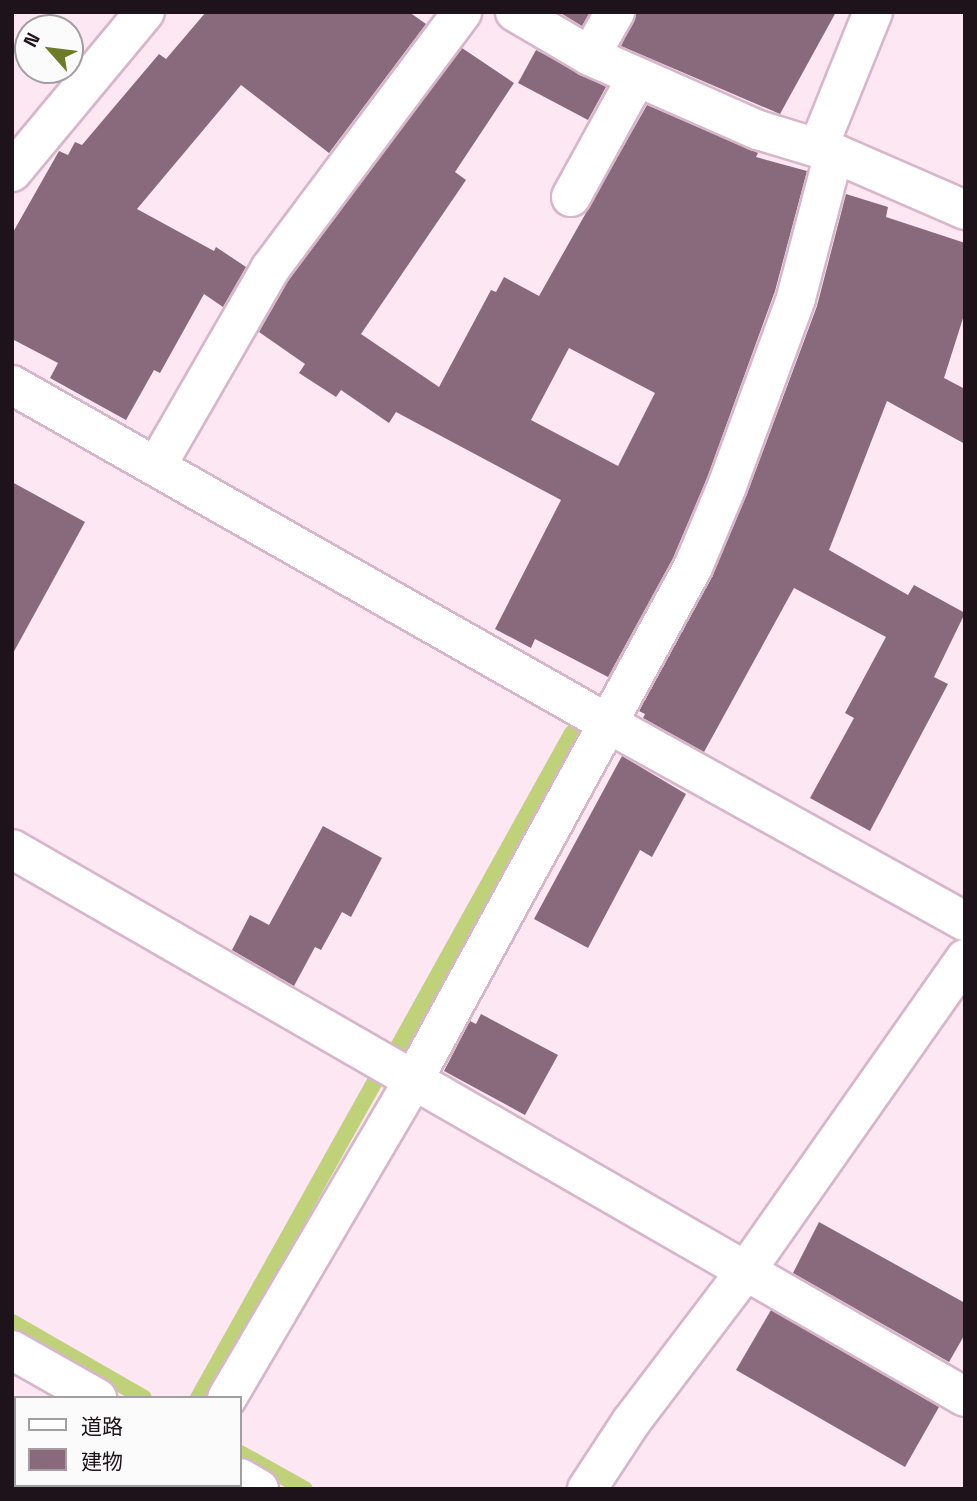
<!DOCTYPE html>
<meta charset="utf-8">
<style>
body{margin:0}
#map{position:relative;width:977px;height:1501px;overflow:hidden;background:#fce7f3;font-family:"Space Grotesk","Noto Sans JP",sans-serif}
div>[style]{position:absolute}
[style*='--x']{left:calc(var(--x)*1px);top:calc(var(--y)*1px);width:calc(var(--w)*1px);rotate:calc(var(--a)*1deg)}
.stream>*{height:16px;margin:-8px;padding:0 8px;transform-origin:8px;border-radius:8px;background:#bfd27a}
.building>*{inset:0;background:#886a7c}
.roads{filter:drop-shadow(2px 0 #d7b6ca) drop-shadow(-2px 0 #d7b6ca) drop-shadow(0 2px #d7b6ca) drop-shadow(0 -2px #d7b6ca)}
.minor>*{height:38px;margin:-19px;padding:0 19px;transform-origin:19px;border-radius:19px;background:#fff}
span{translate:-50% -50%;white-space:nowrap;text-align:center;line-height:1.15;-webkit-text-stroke:5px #fbfbfb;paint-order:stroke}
.frame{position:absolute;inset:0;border:14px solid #1e131a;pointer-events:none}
.legend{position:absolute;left:14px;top:1396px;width:228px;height:91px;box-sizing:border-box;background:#fbfbfb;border:2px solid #a39ea1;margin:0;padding:9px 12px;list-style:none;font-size:21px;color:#1e131a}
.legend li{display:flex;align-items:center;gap:14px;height:35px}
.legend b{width:35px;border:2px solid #a39ea1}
.north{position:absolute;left:14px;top:14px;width:70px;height:70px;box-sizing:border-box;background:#fbfbfb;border:2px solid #a39ea1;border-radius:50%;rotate:298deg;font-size:19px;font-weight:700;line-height:28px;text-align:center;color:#1e131a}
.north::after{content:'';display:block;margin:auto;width:24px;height:32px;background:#6d7b29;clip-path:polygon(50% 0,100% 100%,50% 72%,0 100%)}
</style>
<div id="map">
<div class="stream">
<i style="--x:399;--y:1045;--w:357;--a:-61"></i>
<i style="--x:12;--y:1322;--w:152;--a:29.9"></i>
<i style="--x:198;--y:1398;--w:364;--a:-60.8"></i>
<i style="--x:240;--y:1453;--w:74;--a:29"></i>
</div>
<div class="building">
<i style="clip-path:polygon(206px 12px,409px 12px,426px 24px,329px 153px,241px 85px,137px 209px,214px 251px,216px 247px,246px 267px,223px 307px,204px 294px,160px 373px,154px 370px,126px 420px,50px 378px,58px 363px,12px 339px,12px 234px,59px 151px,68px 155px,75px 142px,82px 145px,159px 54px,166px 59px)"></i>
<i style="clip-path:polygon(559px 12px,590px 12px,582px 26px)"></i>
<i style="clip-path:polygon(637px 12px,836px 12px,780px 114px,621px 46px)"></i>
<i style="clip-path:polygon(evenodd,462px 48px,514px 83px,455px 172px,466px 180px,361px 334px,439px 387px,491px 290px,496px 292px,504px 277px,539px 296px,647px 105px,758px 153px,756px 157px,807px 171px,775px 291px,707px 478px,673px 558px,608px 677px,535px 639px,531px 648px,495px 629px,561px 500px,396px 412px,389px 423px,341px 390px,336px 397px,299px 373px,305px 364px,259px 332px,288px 281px,462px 48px,569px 348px,655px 393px,618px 466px,531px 420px,569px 348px)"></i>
<i style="clip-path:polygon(536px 50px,606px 87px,588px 120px,518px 83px)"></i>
<i style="clip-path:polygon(846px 194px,888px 207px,886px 217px,965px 243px,965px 312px,944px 378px,965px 389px,965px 444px,887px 401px,829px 550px,908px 595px,914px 585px,965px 613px,934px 677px,948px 684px,870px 831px,810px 798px,854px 718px,845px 713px,886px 637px,794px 588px,704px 752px,643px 718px,645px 714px,639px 711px,712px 577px,747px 494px,817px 306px)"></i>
<i style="clip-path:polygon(12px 482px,85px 522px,12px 655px)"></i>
<i style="clip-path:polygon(622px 756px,686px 794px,652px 857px,640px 850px,588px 948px,534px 919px)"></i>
<i style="clip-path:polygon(323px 826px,382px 858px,351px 917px,342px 912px,321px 950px,315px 947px,294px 986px,232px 950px,250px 915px,269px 925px)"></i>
<i style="clip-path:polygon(481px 1014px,558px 1055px,525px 1115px,444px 1071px,470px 1021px,476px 1024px)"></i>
<i style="clip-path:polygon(819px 1222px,965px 1303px,965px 1334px,949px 1362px,793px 1273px)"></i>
<i style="clip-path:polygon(771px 1310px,939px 1407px,905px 1467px,736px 1370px)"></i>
</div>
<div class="roads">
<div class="minor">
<i style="--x:515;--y:12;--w:87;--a:30.4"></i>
<i style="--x:590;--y:56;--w:184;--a:23.8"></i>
<i style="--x:758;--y:130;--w:79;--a:16.8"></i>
<i style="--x:834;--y:153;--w:143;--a:23.5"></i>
<i style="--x:590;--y:56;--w:51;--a:-60.4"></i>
<i style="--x:818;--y:148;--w:147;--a:-68"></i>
<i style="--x:12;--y:172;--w:208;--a:-50.3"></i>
<i style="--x:571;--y:197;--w:137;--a:-61.2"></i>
<i style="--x:12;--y:385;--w:687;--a:29.59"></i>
<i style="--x:609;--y:724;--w:407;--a:29"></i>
<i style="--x:157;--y:465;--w:226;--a:-60"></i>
<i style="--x:270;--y:269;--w:321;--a:-53.2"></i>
<i style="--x:12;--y:849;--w:1099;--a:29.9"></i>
<i style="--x:12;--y:1350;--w:98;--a:29.5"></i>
<i style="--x:227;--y:1398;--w:370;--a:-59.6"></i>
<i style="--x:414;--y:1079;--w:583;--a:-61.41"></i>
<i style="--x:693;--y:567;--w:88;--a:-67.2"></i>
<i style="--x:727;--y:486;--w:200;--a:-69.8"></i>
<i style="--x:796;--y:298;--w:150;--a:-75.3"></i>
<i style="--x:240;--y:1478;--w:22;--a:30"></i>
<i style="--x:173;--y:1489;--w:4;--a:-63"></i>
<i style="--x:587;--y:1489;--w:80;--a:-56.7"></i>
<i style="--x:631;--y:1422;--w:188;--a:-52.8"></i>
<i style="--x:745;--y:1272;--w:383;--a:-54.9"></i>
</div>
</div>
<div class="frame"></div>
<ul class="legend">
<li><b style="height:9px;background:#fff"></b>道路</li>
<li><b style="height:19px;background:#886a7c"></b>建物</li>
</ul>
<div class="north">N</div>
</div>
